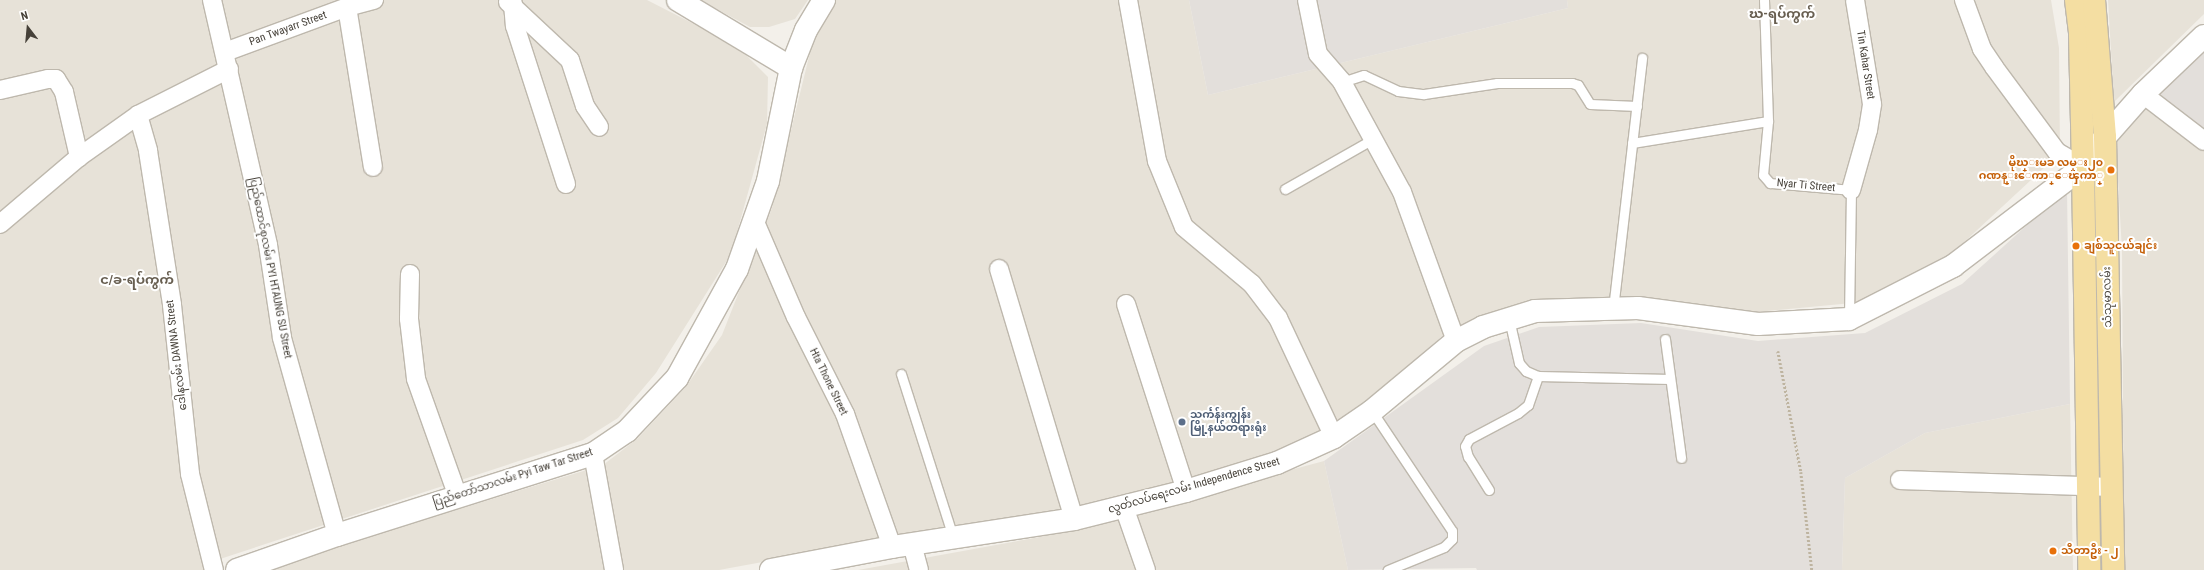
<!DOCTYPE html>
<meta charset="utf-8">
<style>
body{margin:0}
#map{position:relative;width:2204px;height:570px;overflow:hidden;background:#f3f0ea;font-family:"Roboto Condensed","Noto Sans Myanmar",sans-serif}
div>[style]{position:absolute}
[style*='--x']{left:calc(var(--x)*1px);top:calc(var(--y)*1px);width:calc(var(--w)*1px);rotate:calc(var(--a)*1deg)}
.residential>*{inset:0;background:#e7e2d8}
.industrial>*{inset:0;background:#e3dfdb}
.path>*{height:2.5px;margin-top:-1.25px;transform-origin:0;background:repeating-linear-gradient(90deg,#beb4a0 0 2px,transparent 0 4px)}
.roads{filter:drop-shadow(1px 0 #beb8ad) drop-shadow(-1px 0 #beb8ad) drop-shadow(0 1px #beb8ad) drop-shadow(0 -1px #beb8ad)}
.service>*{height:9px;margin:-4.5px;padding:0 4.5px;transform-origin:4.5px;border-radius:4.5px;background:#fff}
.minor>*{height:18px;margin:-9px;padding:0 9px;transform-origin:9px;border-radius:9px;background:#fff}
.tertiary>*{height:22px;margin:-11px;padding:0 11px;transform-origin:11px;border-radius:11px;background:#fff}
.primary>*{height:22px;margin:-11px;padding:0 11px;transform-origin:11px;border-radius:11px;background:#f4dea2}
.dots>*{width:11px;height:11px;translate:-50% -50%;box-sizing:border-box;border:2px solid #fff;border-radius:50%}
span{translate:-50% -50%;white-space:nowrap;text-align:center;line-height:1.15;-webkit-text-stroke:4px #fff;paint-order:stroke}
.street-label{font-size:11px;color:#464139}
.food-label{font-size:11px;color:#c56008;font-weight:700}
.right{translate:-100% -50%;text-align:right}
.left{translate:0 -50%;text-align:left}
.service-label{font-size:11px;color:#4e5e75;font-weight:700}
.quarter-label{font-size:13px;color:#685f51;font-weight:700}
.north{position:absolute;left:8px;top:8px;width:40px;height:40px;-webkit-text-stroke:3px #fff;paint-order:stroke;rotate:344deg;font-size:11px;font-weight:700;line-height:16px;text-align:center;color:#464139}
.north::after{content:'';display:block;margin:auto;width:14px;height:18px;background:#464139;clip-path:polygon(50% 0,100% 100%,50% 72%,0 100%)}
</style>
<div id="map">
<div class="residential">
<i style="clip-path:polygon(0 0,647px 0,737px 46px,768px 77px,767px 124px,731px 254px,656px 373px,618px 418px,583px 440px,220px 559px,208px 570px,0 570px)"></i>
<i style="clip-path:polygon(700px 0,808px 0,795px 19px,769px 27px,750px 27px)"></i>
<i style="clip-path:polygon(834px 0,1189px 0,1208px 95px,1568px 8px,1567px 0,2051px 0,2059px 48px,2060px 153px,1947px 258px,1863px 302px,1756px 312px,1638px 298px,1479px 318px,1441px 337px,1399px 376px,1339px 425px,1280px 454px,1089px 508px,895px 538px,719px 570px,272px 570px,342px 545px,603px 465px,637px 439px,685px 388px,722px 335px,772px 208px,816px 28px)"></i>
<i style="clip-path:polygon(2108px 0,2204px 0,2204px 14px,2114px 102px)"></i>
<i style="clip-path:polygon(2155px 95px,2204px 131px,2204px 570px,2124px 570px,2122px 250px,2115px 130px)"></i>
<i style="clip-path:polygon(2070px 404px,2073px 570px,1842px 570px,1845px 478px,1925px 433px)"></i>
<i style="clip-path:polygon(1324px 461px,1348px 570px,858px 570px,1040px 537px)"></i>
</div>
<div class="industrial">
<i style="clip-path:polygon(1189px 0,1567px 0,1568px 8px,1208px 95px)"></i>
<i style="clip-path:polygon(2204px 52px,2204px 131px,2155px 95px)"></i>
<i style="clip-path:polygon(2067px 189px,2070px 404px,1925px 433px,1845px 478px,1842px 570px,1477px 570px,1476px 568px,1348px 570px,1324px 461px,1484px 346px,1539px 327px,1641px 323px,1758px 341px,1865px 333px,1962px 284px)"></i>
</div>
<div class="path">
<i style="--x:1778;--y:351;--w:123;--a:79.2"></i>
<i style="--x:1801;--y:472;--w:99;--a:83.6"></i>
</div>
<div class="roads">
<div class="service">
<i style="--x:1764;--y:0;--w:121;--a:88.1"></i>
<i style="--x:1768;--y:121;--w:54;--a:95.3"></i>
<i style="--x:1763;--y:175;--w:11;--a:49"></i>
<i style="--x:1770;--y:183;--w:81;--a:4.9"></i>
<i style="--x:1851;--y:190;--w:128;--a:90.9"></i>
<i style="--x:1342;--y:82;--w:23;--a:-18"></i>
<i style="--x:1364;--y:75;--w:38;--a:25"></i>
<i style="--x:1398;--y:91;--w:26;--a:7"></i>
<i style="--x:1424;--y:94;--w:74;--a:-8.6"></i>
<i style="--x:1497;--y:83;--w:75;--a:0"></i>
<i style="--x:1572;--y:83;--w:6;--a:18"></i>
<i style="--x:1578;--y:85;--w:22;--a:58"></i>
<i style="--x:1590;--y:104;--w:47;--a:2.4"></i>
<i style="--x:1632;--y:143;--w:138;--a:-9.2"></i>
<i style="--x:1285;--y:189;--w:101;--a:-29.6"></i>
<i style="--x:1613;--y:309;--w:253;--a:-83.4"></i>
<i style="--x:1509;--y:319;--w:45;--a:77.2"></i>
<i style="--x:1519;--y:363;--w:11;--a:49"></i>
<i style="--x:1526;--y:371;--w:13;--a:23"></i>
<i style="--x:1538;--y:376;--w:132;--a:1.3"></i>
<i style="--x:1665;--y:339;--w:120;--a:82.3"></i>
<i style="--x:901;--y:374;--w:171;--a:72.3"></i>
<i style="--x:1372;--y:411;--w:144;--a:56.3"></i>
<i style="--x:1452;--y:531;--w:8;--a:90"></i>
<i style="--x:1452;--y:539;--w:11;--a:135"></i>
<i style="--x:1444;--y:547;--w:61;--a:157.7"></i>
<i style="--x:1489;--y:490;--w:39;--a:-122"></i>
<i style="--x:1468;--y:457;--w:11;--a:-105"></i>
<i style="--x:1465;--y:446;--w:8;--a:-60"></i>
<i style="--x:1469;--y:439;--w:55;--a:-28"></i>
<i style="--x:1518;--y:413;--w:13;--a:-39"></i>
<i style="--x:1528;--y:405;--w:31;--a:-71"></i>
</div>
<div class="minor">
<i style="--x:212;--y:0;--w:251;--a:77.1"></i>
<i style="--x:268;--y:245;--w:94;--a:81.4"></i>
<i style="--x:282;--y:338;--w:205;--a:74.4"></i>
<i style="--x:1128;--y:0;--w:164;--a:79.8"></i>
<i style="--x:1157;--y:161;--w:71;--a:67.8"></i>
<i style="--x:1184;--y:227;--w:89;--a:40"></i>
<i style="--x:1252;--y:284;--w:43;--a:52.6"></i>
<i style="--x:1278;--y:318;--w:132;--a:64.8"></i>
<i style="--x:1307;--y:0;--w:55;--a:78.5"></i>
<i style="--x:1318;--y:54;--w:37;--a:49"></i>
<i style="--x:1342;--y:82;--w:125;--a:61.4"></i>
<i style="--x:1402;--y:192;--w:158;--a:70.1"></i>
<i style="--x:1964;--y:0;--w:52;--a:69.8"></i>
<i style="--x:1982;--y:49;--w:22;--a:56"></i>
<i style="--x:1994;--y:67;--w:106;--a:53.5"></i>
<i style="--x:2057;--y:152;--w:30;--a:30"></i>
<i style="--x:508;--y:2;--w:85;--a:43.1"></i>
<i style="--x:570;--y:60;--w:48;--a:71.9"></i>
<i style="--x:585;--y:106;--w:25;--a:56"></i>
<i style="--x:513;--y:4;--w:22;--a:85"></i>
<i style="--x:515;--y:26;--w:166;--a:72.1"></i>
<i style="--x:347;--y:7;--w:162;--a:80.8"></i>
<i style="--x:225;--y:52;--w:130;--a:-20.2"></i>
<i style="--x:347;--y:7;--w:28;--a:-15"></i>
<i style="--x:0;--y:90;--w:49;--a:-12.9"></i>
<i style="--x:48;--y:79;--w:8;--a:0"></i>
<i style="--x:56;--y:79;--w:15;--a:58"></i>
<i style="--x:64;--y:92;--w:67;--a:77"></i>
<i style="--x:2143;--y:94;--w:77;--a:37.6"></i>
<i style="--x:138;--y:115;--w:37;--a:74"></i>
<i style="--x:148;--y:151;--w:156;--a:81.1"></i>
<i style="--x:172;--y:305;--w:170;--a:83.9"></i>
<i style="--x:190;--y:474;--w:99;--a:76"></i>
<i style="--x:1851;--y:190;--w:62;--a:-74.2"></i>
<i style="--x:1868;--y:130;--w:26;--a:-81"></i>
<i style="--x:1872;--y:104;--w:105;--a:-99.3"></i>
<i style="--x:755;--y:222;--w:103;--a:66.7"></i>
<i style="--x:796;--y:317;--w:109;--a:63.2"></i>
<i style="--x:845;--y:414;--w:141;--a:70.5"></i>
<i style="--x:0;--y:224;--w:104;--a:-40.3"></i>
<i style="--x:79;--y:157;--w:72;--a:-35.4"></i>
<i style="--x:138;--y:115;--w:102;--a:-26.8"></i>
<i style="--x:999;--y:269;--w:261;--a:73.3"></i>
<i style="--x:410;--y:274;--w:45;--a:91.3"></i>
<i style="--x:409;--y:319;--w:60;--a:83.3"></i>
<i style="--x:416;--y:379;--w:125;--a:70.4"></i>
<i style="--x:1126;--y:304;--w:196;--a:72.2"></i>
<i style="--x:593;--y:454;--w:118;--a:79.7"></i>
<i style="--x:1900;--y:480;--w:211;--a:1.9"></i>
<i style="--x:1124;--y:507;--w:67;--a:70.8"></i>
<i style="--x:912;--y:544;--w:27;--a:75"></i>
</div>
<div class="tertiary">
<i style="--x:678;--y:0;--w:132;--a:31"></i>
<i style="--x:237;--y:570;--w:106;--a:-19.3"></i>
<i style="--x:337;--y:535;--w:269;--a:-17.6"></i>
<i style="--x:593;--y:454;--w:41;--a:-34.1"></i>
<i style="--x:627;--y:431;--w:73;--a:-46.7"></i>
<i style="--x:677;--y:378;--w:124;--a:-61.2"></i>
<i style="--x:737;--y:269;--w:93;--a:-70.6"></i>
<i style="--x:768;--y:181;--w:115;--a:-78.5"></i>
<i style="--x:791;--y:68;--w:41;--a:-68.5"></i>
<i style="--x:806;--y:30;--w:35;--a:-59"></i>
<i style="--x:771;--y:570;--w:123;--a:-10.8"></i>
<i style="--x:892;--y:547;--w:184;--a:-8.7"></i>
<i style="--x:1074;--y:519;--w:115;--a:-14"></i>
<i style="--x:1186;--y:491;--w:95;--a:-17.1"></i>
<i style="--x:1277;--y:463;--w:63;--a:-24.5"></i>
<i style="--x:1334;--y:437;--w:46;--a:-34.4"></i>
<i style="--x:1372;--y:411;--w:109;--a:-39.8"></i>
<i style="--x:1456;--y:341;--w:30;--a:-27"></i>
<i style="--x:1483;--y:327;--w:54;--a:-17.1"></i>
<i style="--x:1535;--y:311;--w:103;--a:-1.7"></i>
<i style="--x:1638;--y:308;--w:121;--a:7.6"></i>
<i style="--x:1758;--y:324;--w:91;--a:-3.1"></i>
<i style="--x:1849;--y:319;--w:117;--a:-27"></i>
<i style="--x:1953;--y:266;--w:163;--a:-37.3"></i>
<i style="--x:2083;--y:167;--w:37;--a:-54"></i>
<i style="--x:2105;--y:137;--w:57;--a:-48.5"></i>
<i style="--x:2143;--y:94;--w:84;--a:-43.6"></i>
</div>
<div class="primary">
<i style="--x:2076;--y:0;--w:35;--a:83"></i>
<i style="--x:2080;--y:35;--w:132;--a:88.7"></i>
<i style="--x:2083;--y:167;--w:403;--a:89.1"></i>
<i style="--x:2094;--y:0;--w:137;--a:85.4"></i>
<i style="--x:2105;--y:137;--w:433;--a:88.9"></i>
</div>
</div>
<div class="dots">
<i style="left:2111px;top:170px;background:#e8710a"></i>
<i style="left:2076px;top:246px;background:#e8710a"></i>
<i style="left:1182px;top:422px;background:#5c6f8a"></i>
<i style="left:2053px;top:551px;background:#e8710a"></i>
</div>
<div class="street-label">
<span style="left:288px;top:29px;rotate:-20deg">Pan Twayarr Street</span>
<span style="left:1865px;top:65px;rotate:81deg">Tin Kahar Street</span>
<span style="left:1806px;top:186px;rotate:5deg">Nyar Ti Street</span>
<span style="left:270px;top:268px;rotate:79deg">ပြည်ထောင်စုလမ်း PYI HTAUNG SU Street</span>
<span style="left:2108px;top:297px;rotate:-91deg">သံသုမာလမ်း</span>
<span style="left:177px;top:355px;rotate:-97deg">ဒေါနလမ်း DAWNA Street</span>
<span style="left:828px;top:382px;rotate:64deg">Hta Thone Street</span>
<span style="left:513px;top:478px;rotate:-18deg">ပြည်တော်သာလမ်း Pyi Taw Tar Street</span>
<span style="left:1194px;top:486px;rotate:-16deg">လွတ်လပ်ရေးလမ်း Independence Street</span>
</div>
<div class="food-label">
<span class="right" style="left:2103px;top:170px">မိုဃ္းမခ လမ္း၂၀<br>ဂဏန္းေကာ္ေၾကာ္</span>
<span class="left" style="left:2084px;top:246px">ချစ်သူငယ်ချင်း</span>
<span class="left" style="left:2061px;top:551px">သီတာဦး - ၂</span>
</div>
<div class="service-label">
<span class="left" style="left:1190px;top:422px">သင်္ကန်းကျွန်း<br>မြို့နယ်တရားရုံး</span>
</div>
<div class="quarter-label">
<span style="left:1782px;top:14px">ဃ-ရပ်ကွက်</span>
<span style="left:137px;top:280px">င/ခ-ရပ်ကွက်</span>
</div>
<div class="north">N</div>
</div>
